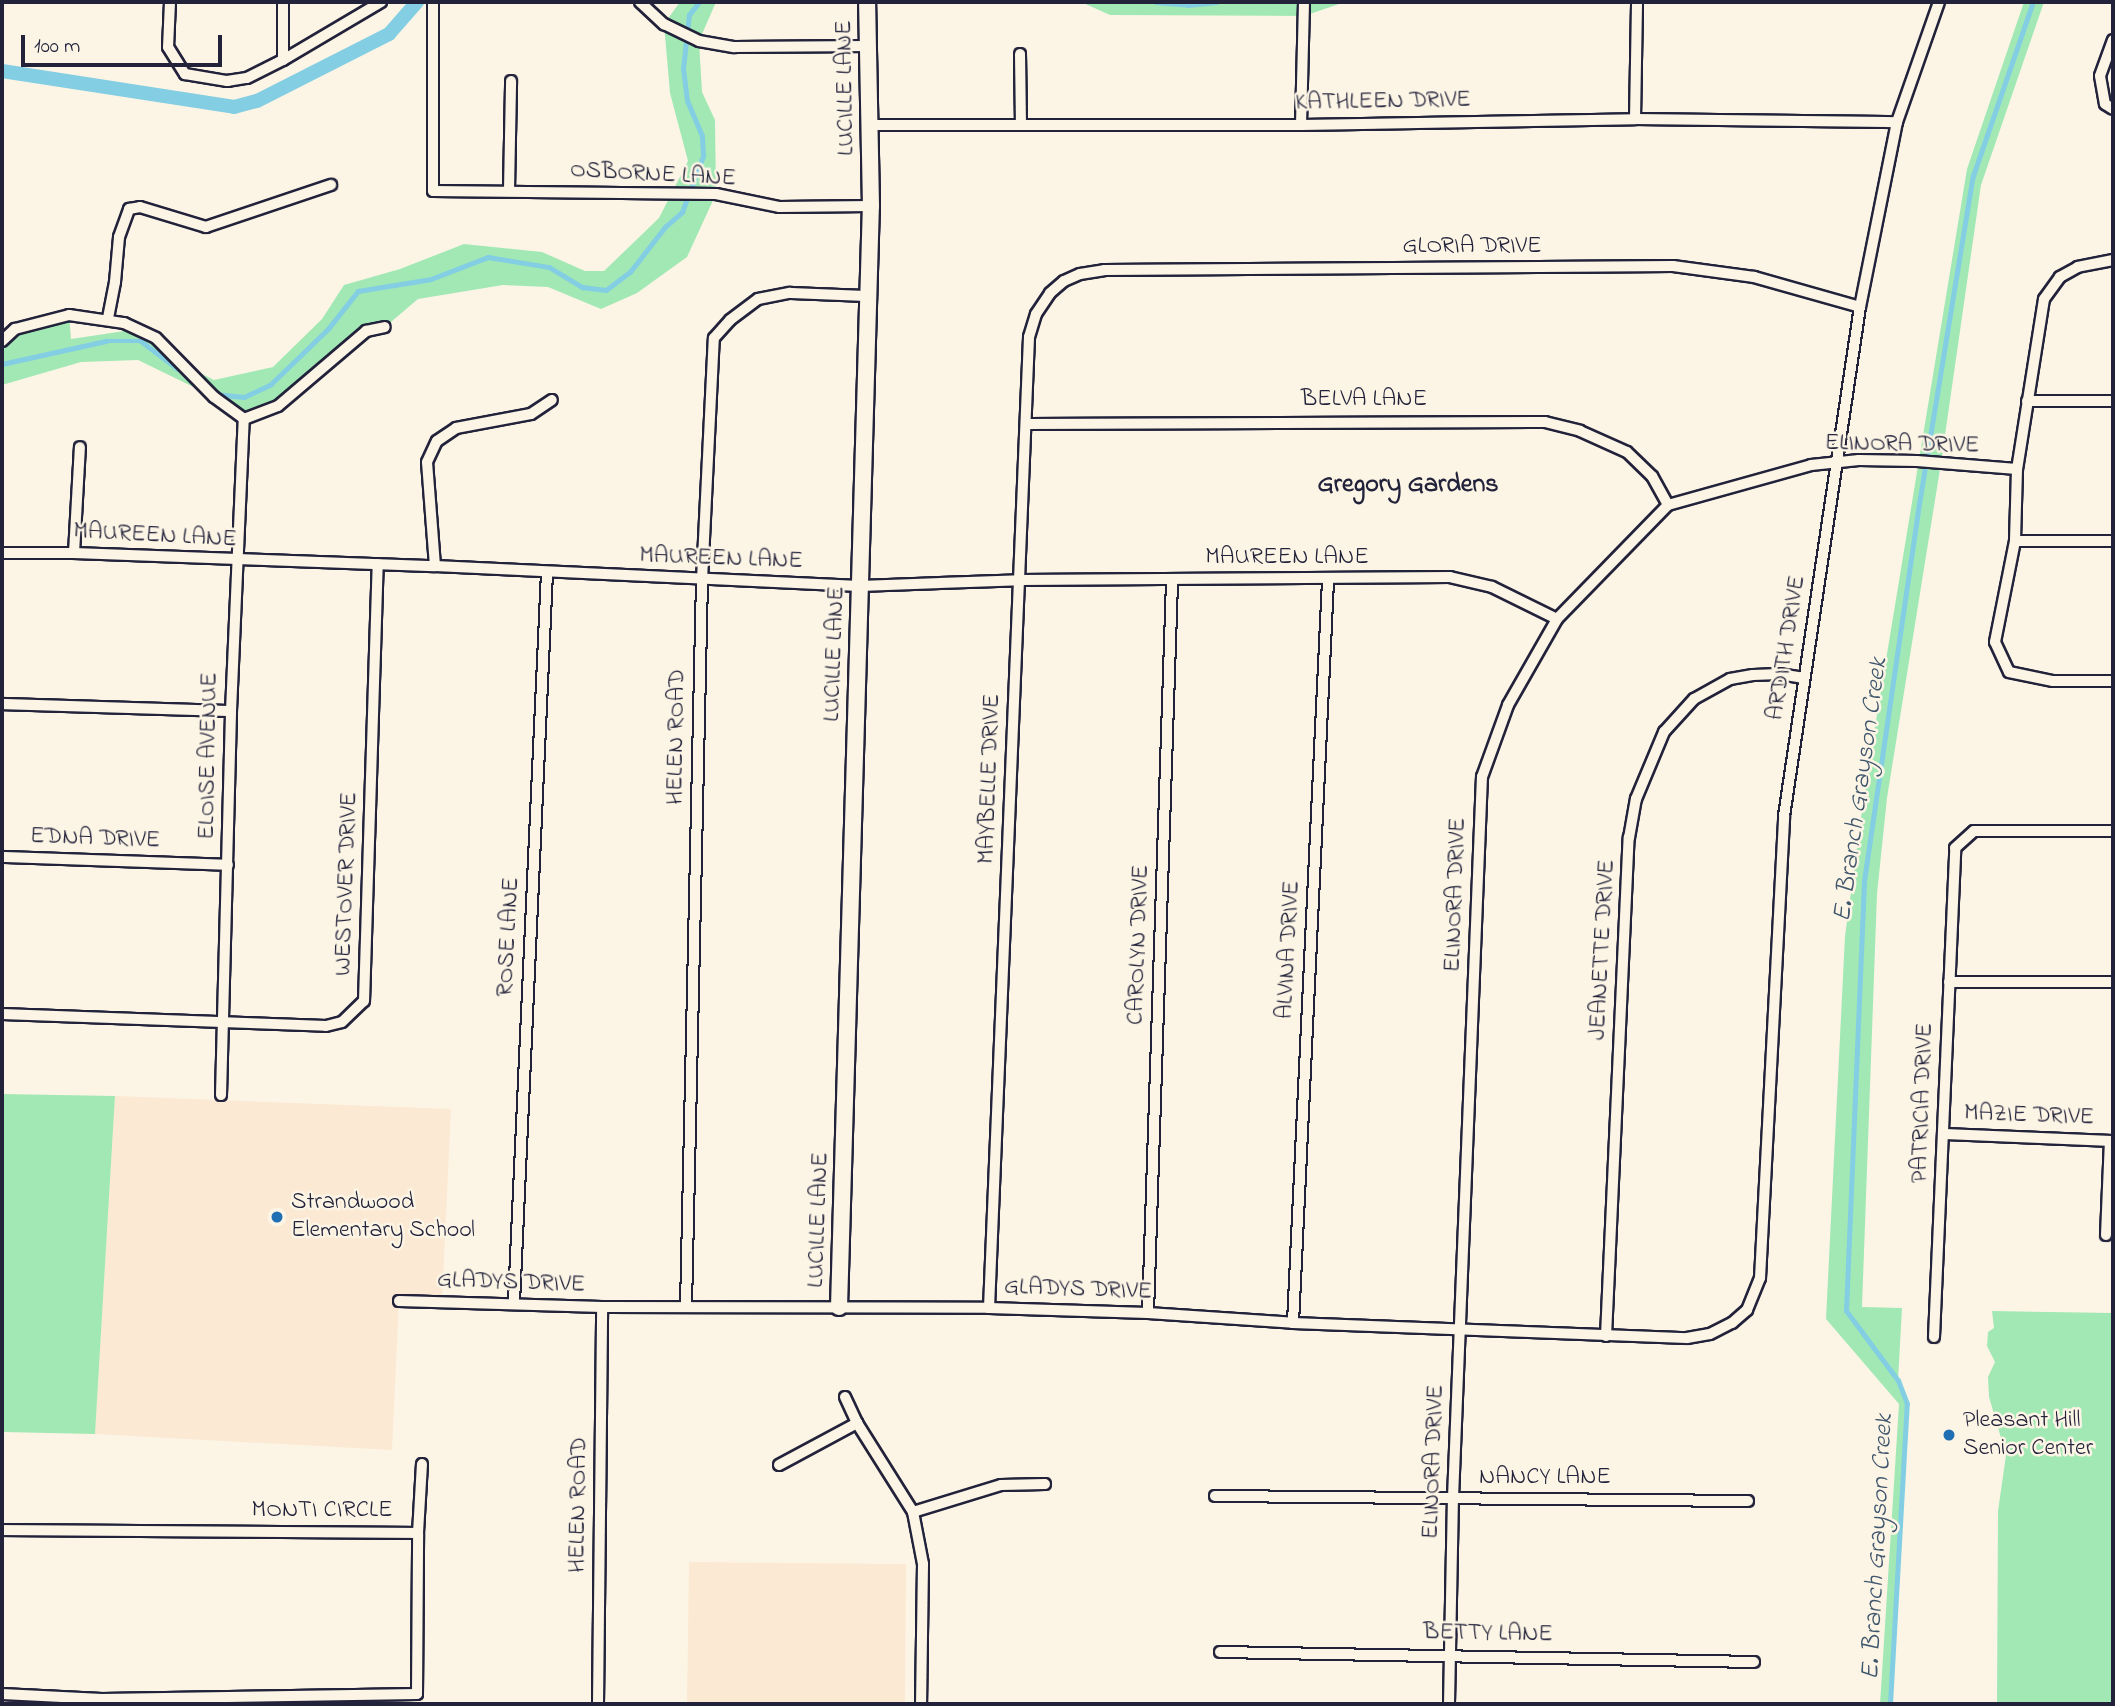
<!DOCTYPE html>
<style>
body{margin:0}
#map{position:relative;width:2115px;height:1706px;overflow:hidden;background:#fcf5e5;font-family:"Indie Flower",sans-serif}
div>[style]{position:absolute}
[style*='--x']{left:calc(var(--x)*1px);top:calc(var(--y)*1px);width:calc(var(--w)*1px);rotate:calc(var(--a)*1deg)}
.built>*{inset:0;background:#fbe9d3}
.green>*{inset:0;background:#a2e8b4}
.stream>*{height:4.5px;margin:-2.25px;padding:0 2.25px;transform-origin:2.25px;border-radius:2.25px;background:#83cee3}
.canal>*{height:14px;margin:-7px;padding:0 7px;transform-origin:7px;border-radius:7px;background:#83cee3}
.roads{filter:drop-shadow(2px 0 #22223b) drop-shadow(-2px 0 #22223b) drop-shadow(0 2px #22223b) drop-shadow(0 -2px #22223b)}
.street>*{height:10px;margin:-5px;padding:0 5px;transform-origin:5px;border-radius:5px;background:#fcf5e5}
.secondary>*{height:16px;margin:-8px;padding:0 8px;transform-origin:8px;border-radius:8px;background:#fcf5e5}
.dots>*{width:19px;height:19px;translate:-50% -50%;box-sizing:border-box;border:4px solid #fcf5e5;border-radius:50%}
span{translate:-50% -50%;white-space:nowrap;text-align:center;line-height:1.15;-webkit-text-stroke:5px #fcf5e5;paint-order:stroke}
.street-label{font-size:24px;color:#22223b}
.poi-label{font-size:24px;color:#22223b}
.left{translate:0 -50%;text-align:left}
.neighbourhood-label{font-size:26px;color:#22223b;font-weight:700}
.water-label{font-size:26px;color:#3f566d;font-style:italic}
.frame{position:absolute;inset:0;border:4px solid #22223b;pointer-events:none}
.scale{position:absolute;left:21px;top:35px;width:201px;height:32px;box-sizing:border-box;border:4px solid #22223b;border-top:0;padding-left:9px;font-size:21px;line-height:24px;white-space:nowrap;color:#22223b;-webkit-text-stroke:5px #fcf5e5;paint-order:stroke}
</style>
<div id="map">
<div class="built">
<i style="clip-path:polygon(115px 1096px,451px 1109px,442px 1301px,399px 1301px,392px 1450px,95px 1434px)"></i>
<i style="clip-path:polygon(689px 1562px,906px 1564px,905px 1704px,687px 1704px)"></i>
</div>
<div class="green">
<i style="clip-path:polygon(680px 2px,716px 2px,699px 41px,702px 92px,715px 120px,716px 194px,687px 257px,637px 293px,601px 309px,548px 287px,503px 285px,418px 299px,385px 327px,366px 331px,278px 406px,244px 419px,214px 397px,138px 360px,81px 362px,2px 385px,2px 327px,15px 329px,69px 315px,71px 339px,138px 329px,178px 362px,214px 380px,273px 367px,322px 319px,344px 285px,400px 269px,464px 244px,542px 252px,585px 271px,604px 271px,659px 218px,688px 161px,670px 93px,664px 24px)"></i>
<i style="clip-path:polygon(1081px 2px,1345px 2px,1304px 16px,1110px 15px)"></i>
<i style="clip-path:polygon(2024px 2px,2044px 2px,1981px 185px,1941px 463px,1887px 798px,1877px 894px,1862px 1307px,1902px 1308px,1898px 1381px,1907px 1404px,1890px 1704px,1880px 1704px,1899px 1404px,1826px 1319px,1845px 936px,1866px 781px,1967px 169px)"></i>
<i style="clip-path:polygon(2px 1094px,115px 1096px,95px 1434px,2px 1432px)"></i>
<i style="clip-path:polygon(1992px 1311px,2113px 1313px,2113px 1704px,1997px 1704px,1998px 1511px,2006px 1455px,1989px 1397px,1988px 1377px,1995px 1362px,1987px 1346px,1988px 1332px,1994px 1328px)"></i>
</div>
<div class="stream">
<i style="--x:1156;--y:2;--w:32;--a:5"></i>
<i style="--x:1188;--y:5;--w:28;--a:-6"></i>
<i style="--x:2;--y:364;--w:107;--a:-12.5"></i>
<i style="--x:106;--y:341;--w:35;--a:0"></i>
<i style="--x:141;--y:341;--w:46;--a:37.1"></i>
<i style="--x:215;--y:394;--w:29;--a:6"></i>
<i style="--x:244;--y:397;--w:29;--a:-25"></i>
<i style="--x:270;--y:385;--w:81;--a:-44"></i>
<i style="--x:328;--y:329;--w:48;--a:-51.7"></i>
<i style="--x:358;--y:291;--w:74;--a:-9.3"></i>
<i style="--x:431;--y:279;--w:61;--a:-21.1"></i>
<i style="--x:488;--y:257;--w:62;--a:9.3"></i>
<i style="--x:549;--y:267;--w:39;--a:31"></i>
<i style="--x:582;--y:287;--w:24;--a:7"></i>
<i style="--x:606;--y:290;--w:30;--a:-37"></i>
<i style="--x:630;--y:272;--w:57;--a:-52.1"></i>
<i style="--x:665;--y:227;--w:23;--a:-41"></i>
<i style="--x:682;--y:212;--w:60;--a:-69.4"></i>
<i style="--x:703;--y:156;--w:20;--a:-93"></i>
<i style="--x:702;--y:136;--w:38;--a:-113"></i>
<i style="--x:687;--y:101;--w:32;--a:-97"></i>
<i style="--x:683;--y:69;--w:54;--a:-83.7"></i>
<i style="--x:689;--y:15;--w:16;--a:-52"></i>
<i style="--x:1890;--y:1704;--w:300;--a:-86.8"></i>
<i style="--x:1907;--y:1404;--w:25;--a:-111"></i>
<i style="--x:1898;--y:1381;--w:87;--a:-126.6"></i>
<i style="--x:1846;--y:1311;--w:430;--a:-87.6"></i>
<i style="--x:1864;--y:881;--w:387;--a:-81.7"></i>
<i style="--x:1920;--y:498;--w:326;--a:-80.7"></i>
<i style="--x:1973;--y:176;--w:184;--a:-71"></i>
</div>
<div class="canal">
<i style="--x:2;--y:71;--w:235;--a:8.8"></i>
<i style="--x:234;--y:107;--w:24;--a:-15"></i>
<i style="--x:257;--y:101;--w:148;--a:-26.9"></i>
<i style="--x:389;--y:34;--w:43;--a:-48.8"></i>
</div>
<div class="roads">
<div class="street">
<i style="--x:170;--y:2;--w:45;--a:92.5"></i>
<i style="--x:168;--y:47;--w:32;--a:58"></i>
<i style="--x:185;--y:74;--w:43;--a:9.5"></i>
<i style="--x:227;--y:81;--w:20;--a:-9"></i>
<i style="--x:247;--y:78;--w:40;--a:-26.6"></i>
<i style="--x:283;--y:60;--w:114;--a:-30.6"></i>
<i style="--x:433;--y:2;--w:189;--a:90"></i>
<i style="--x:433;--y:191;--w:283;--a:0.6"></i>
<i style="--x:716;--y:194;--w:64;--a:11.7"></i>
<i style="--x:779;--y:207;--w:92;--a:-0.6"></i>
<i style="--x:640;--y:2;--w:33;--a:43"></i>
<i style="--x:664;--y:24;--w:39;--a:26"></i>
<i style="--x:699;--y:41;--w:36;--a:10"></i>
<i style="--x:734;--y:47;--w:134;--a:-0.4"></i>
<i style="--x:2113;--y:40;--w:38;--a:110"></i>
<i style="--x:2100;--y:76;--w:28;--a:80"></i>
<i style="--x:2105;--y:104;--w:9;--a:32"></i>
<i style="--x:1020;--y:54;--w:71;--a:89.2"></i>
<i style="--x:283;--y:60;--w:58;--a:-90"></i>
<i style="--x:1635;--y:119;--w:117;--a:-89"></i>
<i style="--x:870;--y:125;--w:431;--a:0"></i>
<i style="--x:1301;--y:125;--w:334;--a:-1"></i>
<i style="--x:1635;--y:119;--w:262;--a:0.7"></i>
<i style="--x:1301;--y:125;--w:123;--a:-88.6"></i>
<i style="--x:509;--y:190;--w:109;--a:-88.9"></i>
<i style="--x:2113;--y:260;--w:36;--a:169"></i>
<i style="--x:2078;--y:267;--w:21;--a:151"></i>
<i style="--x:2060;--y:277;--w:27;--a:126"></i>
<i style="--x:2044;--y:299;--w:172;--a:99"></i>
<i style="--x:2017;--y:469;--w:72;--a:91.6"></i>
<i style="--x:2015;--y:541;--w:103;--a:101.2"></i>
<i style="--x:1995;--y:642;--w:33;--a:65"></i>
<i style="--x:2009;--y:672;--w:45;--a:11.6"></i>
<i style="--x:2053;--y:681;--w:60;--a:0"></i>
<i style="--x:108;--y:318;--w:37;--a:-79"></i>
<i style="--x:115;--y:282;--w:45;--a:-84.9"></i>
<i style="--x:119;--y:237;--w:30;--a:-70"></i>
<i style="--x:129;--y:209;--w:11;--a:-10"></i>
<i style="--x:140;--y:207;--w:69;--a:16.9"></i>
<i style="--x:206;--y:227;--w:132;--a:-18.6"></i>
<i style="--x:2;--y:341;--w:18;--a:-43"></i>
<i style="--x:15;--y:329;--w:56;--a:-14.5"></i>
<i style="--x:69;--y:315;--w:56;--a:8.3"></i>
<i style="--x:124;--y:323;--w:35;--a:25"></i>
<i style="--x:156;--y:338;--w:83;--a:45.5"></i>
<i style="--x:214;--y:397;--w:37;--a:36"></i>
<i style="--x:244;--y:419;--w:36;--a:-21"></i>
<i style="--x:278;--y:406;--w:116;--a:-40.4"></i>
<i style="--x:366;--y:331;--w:19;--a:-12"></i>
<i style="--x:2027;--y:401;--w:86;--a:0"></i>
<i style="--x:1027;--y:424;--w:518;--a:-0.22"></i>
<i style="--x:1545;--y:422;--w:36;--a:14"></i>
<i style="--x:1580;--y:431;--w:51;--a:24.1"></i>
<i style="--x:1627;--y:452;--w:35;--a:44"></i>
<i style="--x:1652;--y:476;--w:33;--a:61"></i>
<i style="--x:2015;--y:541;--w:98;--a:0"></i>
<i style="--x:2;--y:553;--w:72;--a:0"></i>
<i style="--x:74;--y:553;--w:361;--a:2.1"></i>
<i style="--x:435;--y:566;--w:425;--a:2.7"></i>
<i style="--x:860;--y:586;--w:160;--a:-2.1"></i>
<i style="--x:1020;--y:580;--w:430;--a:-0.4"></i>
<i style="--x:1450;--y:577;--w:43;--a:13.4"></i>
<i style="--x:1492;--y:587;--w:72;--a:26.2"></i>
<i style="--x:74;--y:553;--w:106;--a:-86.8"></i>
<i style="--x:435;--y:566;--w:104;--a:-94.4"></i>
<i style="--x:427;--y:462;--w:23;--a:-65"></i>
<i style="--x:437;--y:441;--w:23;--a:-34"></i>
<i style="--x:456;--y:428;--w:76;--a:-10.6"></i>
<i style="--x:531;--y:414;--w:25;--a:-34"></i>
<i style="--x:2;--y:704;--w:229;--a:1.8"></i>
<i style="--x:2;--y:857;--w:226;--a:2"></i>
<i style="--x:1949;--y:982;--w:164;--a:0"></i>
<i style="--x:2;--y:1014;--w:324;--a:2.1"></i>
<i style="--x:326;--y:1026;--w:16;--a:-14"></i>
<i style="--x:342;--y:1022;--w:30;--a:-44"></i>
<i style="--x:364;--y:1001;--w:437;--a:-88.2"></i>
<i style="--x:221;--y:1095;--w:384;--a:-88.5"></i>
<i style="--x:231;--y:711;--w:292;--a:-87.5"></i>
<i style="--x:1944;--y:1134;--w:169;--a:2.4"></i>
<i style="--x:2106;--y:1235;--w:94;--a:-87.6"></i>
<i style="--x:399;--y:1301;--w:203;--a:1.7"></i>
<i style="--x:602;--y:1307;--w:387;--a:0.1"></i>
<i style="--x:989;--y:1308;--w:159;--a:1.8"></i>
<i style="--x:1148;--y:1313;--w:145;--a:3.9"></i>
<i style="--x:1293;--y:1323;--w:394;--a:2.2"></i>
<i style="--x:1687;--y:1338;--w:23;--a:-10"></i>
<i style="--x:1710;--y:1334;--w:25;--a:-27"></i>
<i style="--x:1732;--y:1323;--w:20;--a:-41"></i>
<i style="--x:1747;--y:1310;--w:35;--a:-68"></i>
<i style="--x:1760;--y:1278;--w:463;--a:-87"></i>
<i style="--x:1784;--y:816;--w:515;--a:-81.51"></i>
<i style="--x:1860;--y:307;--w:189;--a:-78.7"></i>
<i style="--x:1897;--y:122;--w:127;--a:-70.7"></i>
<i style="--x:514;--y:1302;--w:730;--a:-87.41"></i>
<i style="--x:686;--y:1307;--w:727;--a:-88.74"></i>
<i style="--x:702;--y:580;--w:242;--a:-87.2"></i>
<i style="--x:714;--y:338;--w:24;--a:-48"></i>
<i style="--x:730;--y:320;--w:35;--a:-37"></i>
<i style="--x:758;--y:299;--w:33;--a:-11"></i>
<i style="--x:790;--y:293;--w:77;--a:2.2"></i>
<i style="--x:989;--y:1308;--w:972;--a:-87.64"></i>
<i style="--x:1029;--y:337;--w:24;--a:-73"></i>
<i style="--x:1036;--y:314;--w:25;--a:-56"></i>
<i style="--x:1050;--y:293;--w:18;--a:-41"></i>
<i style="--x:1064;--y:281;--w:17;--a:-24"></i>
<i style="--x:1080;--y:274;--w:24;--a:-9"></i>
<i style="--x:1104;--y:270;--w:569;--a:-0.4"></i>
<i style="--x:1673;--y:266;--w:82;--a:7.7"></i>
<i style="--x:1754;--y:277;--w:110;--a:15.8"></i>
<i style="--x:1148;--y:1313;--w:733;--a:-88.12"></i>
<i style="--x:1293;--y:1323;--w:744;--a:-87.3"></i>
<i style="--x:1606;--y:1336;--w:499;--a:-87.4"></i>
<i style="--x:1629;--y:838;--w:40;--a:-80"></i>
<i style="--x:1636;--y:799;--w:73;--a:-67.3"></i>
<i style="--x:1664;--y:732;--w:45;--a:-47.7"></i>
<i style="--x:1694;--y:699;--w:41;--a:-29.1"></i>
<i style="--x:1730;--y:679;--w:23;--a:-10"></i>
<i style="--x:1753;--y:675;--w:26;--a:-2"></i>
<i style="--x:1779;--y:674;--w:24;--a:9"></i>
<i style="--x:1934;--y:1337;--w:489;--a:-87.5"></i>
<i style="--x:1955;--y:848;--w:25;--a:-42"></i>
<i style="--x:1974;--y:831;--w:139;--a:0"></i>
<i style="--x:845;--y:1397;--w:29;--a:65"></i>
<i style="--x:857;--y:1423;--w:105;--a:57.8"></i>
<i style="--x:913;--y:1512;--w:53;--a:79.1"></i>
<i style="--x:923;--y:1564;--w:140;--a:90.8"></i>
<i style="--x:779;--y:1465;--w:89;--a:-28.3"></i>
<i style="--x:1215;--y:1496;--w:533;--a:0.54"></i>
<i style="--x:913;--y:1512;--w:92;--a:-17.1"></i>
<i style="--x:1001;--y:1485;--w:44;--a:-1.3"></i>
<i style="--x:2;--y:1530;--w:416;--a:0.4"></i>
<i style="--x:1220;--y:1652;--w:534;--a:1.07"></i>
<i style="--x:2;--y:1694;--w:100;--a:2.9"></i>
<i style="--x:102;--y:1699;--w:315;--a:-0.9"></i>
<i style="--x:417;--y:1694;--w:161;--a:-89.6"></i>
<i style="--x:418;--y:1533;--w:69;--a:-86.7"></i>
<i style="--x:598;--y:1704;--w:397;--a:-89.4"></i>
<i style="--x:1449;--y:1704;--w:206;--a:-88.9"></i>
<i style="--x:1453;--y:1498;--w:722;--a:-87.7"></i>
<i style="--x:1482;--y:777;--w:77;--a:-70.1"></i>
<i style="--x:1508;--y:705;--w:99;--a:-60.3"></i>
<i style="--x:1557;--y:619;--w:159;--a:-45.8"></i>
<i style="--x:1668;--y:505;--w:148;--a:-15.6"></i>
<i style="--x:1811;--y:465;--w:48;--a:-5.9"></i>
<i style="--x:1859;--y:460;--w:58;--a:1"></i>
<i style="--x:1917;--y:461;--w:100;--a:4.6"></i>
</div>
<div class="secondary">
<i style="--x:839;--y:1307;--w:1101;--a:-88.34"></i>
<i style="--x:871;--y:206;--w:204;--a:-91.1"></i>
</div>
</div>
<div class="dots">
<i style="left:277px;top:1217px;background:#1f6fb2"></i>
<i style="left:1949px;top:1435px;background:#1f6fb2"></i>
</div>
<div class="street-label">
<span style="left:846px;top:88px;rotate:-91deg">LUCILLE LANE</span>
<span style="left:1383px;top:102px;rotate:-1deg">KATHLEEN DRIVE</span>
<span style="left:653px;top:175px;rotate:3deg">OSBORNE LANE</span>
<span style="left:1472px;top:247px">GLORIA DRIVE</span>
<span style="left:1364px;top:400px">BELVA LANE</span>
<span style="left:1902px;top:445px;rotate:1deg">ELINORA DRIVE</span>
<span style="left:155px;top:536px;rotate:3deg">MAUREEN LANE</span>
<span style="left:1287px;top:558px">MAUREEN LANE</span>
<span style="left:721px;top:559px;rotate:2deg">MAUREEN LANE</span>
<span style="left:1787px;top:648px;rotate:-81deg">ARDITH DRIVE</span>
<span style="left:835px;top:654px;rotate:-88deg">LUCILLE LANE</span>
<span style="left:677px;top:737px;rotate:-89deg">HELEN ROAD</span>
<span style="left:209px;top:756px;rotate:-89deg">ELOISE AVENUE</span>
<span style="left:990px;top:779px;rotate:-88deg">MAYBELLE DRIVE</span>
<span style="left:95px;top:839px;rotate:2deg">EDNA DRIVE</span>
<span style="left:347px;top:884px;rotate:-88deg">WESTOVER DRIVE</span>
<span style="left:1456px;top:895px;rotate:-88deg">ELINORA DRIVE</span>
<span style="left:509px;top:937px;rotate:-87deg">ROSE LANE</span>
<span style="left:1139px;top:945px;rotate:-88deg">CAROLYN DRIVE</span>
<span style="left:1289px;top:950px;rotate:-87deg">ALVINA DRIVE</span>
<span style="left:1603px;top:950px;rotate:-87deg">JEANETTE DRIVE</span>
<span style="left:1923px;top:1103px;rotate:-88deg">PATRICIA DRIVE</span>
<span style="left:2029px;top:1116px;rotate:2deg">MAZIE DRIVE</span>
<span style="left:819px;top:1220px;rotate:-88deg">LUCILLE LANE</span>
<span style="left:511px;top:1283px;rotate:2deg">GLADYS DRIVE</span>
<span style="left:1078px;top:1290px;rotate:2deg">GLADYS DRIVE</span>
<span style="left:1434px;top:1462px;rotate:-88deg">ELINORA DRIVE</span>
<span style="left:1545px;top:1478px">NANCY LANE</span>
<span style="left:579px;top:1505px;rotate:-89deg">HELEN ROAD</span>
<span style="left:322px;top:1511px">MONTI CIRCLE</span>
<span style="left:1488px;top:1634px;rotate:1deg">BETTY LANE</span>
</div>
<div class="poi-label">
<span class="left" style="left:291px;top:1217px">Strandwood<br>Elementary School</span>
<span class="left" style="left:1963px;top:1435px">Pleasant Hill<br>Senior Center</span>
</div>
<div class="neighbourhood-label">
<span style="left:1408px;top:486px">Gregory Gardens</span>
</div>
<div class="water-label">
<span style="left:1862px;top:790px;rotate:-82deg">E. Branch Grayson Creek</span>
<span style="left:1879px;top:1547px;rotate:-87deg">E. Branch Grayson Creek</span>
</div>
<div class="frame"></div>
<div class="scale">100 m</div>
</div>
